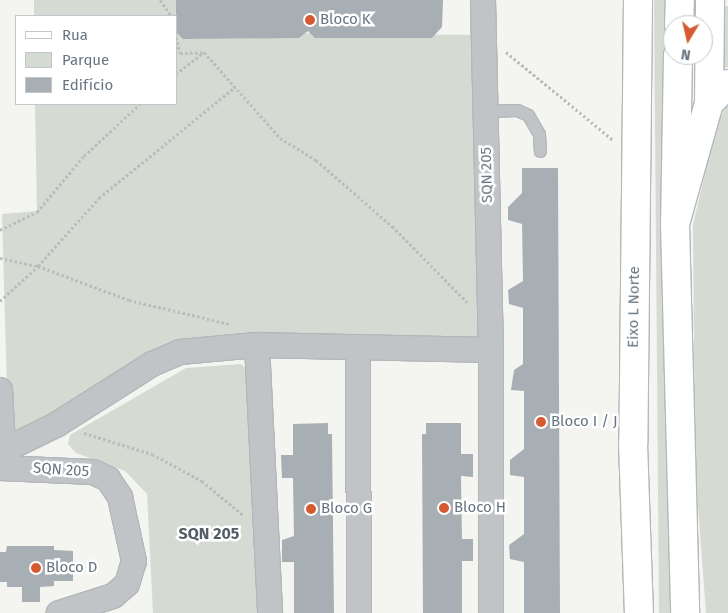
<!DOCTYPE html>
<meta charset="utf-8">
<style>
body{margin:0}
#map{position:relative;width:728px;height:613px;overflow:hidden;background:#f4f4f1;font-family:"Fira Sans",sans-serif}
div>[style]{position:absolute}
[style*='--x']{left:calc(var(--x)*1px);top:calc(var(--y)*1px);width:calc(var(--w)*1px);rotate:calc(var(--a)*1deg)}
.green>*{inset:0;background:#d5dbd2}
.building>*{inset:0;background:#a8afb4}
.path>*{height:3px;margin-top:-1.5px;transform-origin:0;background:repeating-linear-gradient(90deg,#babcbe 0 2.5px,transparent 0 5px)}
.roads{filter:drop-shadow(1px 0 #b4b7ba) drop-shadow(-1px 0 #b4b7ba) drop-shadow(0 1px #b4b7ba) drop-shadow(0 -1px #b4b7ba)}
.service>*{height:11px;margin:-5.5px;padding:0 5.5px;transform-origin:5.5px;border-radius:5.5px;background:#c0c4c7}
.minor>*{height:24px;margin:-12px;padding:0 12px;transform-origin:12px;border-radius:12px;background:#c0c4c7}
.primary>*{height:28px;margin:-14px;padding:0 14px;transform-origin:14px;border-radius:14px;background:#fff}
.trunk>*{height:28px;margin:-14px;padding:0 14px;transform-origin:14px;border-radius:14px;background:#fff}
.dots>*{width:14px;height:14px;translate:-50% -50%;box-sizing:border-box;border:2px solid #fff;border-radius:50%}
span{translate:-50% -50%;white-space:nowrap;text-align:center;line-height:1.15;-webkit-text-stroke:5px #fff;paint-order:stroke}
.poi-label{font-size:15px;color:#667480}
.left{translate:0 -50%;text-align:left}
.street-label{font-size:15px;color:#667480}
.neighbourhood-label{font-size:16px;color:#535d65;font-weight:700}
.legend{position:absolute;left:15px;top:15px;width:162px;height:90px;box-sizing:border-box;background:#fff;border:1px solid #c2c7cc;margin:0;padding:6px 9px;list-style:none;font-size:15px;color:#667480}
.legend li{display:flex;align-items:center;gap:10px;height:25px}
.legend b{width:25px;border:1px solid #c2c7cc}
.north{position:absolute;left:663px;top:15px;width:50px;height:50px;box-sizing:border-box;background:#fff;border:1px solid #c2c7cc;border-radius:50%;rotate:189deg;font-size:14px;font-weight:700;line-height:20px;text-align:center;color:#667480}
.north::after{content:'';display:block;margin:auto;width:18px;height:22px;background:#d55a31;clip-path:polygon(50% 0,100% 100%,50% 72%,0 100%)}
</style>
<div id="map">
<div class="green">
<i style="clip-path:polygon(34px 0,185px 0,187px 32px,482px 35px,487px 358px,187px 343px,24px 434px,13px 434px,8px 425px,2px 214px,37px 211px,35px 104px,176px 104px,176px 16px,34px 16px)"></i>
<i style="clip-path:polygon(654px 0,670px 0,668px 176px,674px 613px,659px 613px)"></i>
<i style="clip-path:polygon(721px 6px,728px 6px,728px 67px,722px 68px)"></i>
<i style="clip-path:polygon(728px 101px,728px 613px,706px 613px,695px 466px,693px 224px,716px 128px)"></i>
<i style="clip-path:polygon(241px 364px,248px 370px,262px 613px,153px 613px,147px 494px,125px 471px,76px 453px,68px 444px,70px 435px,186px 368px)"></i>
</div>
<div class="building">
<i style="clip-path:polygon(176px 0,443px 0,442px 27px,432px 38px,315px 38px,308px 31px,299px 38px,183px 39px,176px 32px)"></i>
<i style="clip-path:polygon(522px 168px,558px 168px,560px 613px,524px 613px,524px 562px,510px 559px,509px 545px,524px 534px,524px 477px,510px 475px,510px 460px,524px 449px,524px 391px,511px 390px,514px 370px,523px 364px,523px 308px,509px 304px,508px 290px,523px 281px,522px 224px,508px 220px,508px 207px,522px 193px)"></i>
<i style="clip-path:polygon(328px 423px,328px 434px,332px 434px,334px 613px,294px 613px,294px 562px,282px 562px,282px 540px,294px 536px,293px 478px,282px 478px,281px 455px,293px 455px,293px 424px)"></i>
<i style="clip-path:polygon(426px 423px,461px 423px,461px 454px,473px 454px,473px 477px,461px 476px,462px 539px,473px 539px,473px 561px,462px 561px,462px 613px,423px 613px,422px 434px,426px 434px)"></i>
<i style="clip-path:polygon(7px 546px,54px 546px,54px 550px,73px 551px,73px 581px,54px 581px,54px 586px,40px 587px,40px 602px,22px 602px,22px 587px,7px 587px,7px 582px,0 582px,0 552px,6px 552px)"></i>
</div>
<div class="path">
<i style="--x:160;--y:0;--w:19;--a:55"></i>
<i style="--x:176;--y:37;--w:16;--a:76"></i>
<i style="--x:180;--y:53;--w:24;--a:-2"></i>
<i style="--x:204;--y:52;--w:115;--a:48.5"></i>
<i style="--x:280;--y:138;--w:42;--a:31.4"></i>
<i style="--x:316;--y:160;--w:101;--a:41"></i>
<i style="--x:392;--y:226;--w:107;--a:45.4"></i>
<i style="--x:506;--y:52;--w:139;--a:39.4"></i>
<i style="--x:176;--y:74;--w:36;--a:-38"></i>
<i style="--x:0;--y:230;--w:41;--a:-25.9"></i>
<i style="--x:37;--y:212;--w:73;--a:-50"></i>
<i style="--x:84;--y:156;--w:76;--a:-42.9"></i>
<i style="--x:0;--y:258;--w:39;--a:12"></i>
<i style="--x:38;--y:266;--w:97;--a:20.5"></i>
<i style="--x:129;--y:300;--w:104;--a:13.4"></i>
<i style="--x:0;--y:301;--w:52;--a:-42.6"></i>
<i style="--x:38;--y:266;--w:91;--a:-48.1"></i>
<i style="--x:99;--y:198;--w:176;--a:-39.2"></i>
<i style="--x:84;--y:433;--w:71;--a:17.2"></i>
<i style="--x:152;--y:454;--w:57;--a:28.4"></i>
<i style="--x:202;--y:481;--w:53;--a:39.7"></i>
</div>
<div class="roads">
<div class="service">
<i style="--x:485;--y:111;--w:32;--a:-2"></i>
<i style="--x:517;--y:110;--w:12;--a:24"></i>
<i style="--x:528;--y:115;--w:22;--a:60"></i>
<i style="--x:539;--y:134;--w:17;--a:87"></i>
</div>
<div class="minor">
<i style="--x:483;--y:0;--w:350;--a:88.7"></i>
<i style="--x:491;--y:350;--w:263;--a:90"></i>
<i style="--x:257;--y:345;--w:268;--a:87.2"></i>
<i style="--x:358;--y:347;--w:266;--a:89.8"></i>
<i style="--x:0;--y:390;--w:74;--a:86.9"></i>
<i style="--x:3;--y:451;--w:59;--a:-26.1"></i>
<i style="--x:56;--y:425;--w:114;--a:-32.4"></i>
<i style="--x:152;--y:364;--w:30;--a:-23"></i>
<i style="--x:180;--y:352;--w:77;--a:-5.2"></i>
<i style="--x:257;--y:345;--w:234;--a:1.2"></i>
<i style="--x:0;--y:468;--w:93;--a:2.5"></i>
<i style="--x:93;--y:472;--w:17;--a:25"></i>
<i style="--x:108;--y:479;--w:22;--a:56"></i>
<i style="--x:120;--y:497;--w:66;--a:77.7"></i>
<i style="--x:134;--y:561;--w:24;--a:107"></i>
<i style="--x:127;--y:584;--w:18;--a:139"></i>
<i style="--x:113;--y:596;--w:57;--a:162.5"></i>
</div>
<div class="primary">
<i style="--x:638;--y:0;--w:443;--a:90.6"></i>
<i style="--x:633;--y:443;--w:170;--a:88"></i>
<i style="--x:679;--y:25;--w:25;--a:-88"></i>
<i style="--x:678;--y:55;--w:169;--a:91"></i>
<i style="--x:675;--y:224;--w:389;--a:88.5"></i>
</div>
<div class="trunk">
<i style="--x:709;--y:103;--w:103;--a:-89.4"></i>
<i style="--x:675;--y:224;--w:126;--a:-74.3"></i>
<i style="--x:709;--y:103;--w:27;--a:-45"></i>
</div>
</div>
<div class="dots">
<i style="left:310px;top:20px;background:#d55a31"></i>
<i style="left:541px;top:422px;background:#d55a31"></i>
<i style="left:444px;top:508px;background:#d55a31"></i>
<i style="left:311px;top:509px;background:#d55a31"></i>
<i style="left:36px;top:568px;background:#d55a31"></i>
</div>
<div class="poi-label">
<span class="left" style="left:320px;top:20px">Bloco K</span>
<span class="left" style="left:551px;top:422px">Bloco I / J</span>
<span class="left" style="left:454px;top:508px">Bloco H</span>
<span class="left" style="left:321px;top:509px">Bloco G</span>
<span class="left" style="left:46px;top:568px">Bloco D</span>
</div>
<div class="street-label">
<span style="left:487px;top:175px;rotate:-91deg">SQN 205</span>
<span style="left:634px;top:307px;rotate:-89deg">Eixo L Norte</span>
<span style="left:61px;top:470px;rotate:4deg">SQN 205</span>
</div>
<div class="neighbourhood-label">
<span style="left:209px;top:534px">SQN 205</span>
</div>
<ul class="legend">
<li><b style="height:6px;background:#fff"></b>Rua</li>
<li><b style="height:14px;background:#d5dbd2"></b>Parque</li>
<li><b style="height:14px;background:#a8afb4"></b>Edifício</li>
</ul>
<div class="north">N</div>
</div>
